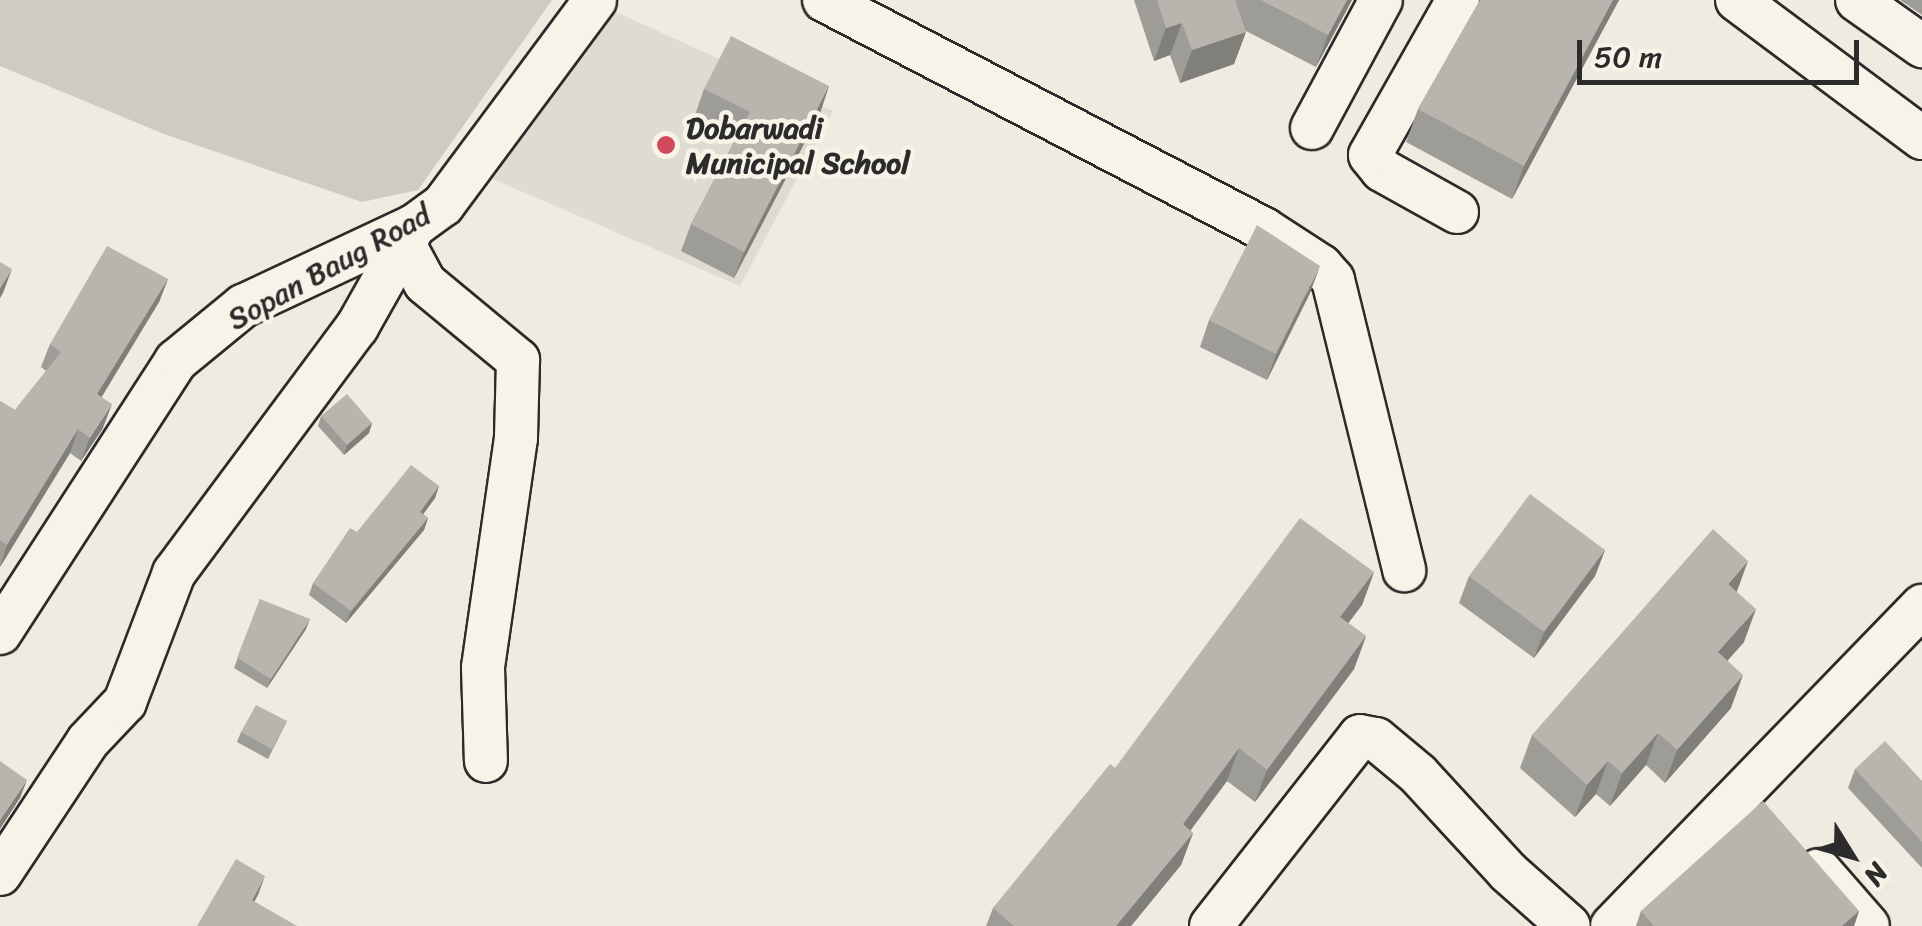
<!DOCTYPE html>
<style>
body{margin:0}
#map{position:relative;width:1922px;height:926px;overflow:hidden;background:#efebe0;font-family:Sriracha,sans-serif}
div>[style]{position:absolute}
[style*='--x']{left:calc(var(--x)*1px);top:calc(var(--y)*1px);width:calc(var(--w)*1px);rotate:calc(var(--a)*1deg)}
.built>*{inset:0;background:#dedbd1}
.green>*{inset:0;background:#cfcbc2}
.roads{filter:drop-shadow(2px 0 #2b2b2b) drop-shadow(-2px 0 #2b2b2b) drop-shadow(0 2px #2b2b2b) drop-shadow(0 -2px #2b2b2b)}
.minor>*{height:42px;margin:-21px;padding:0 21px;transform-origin:21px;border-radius:21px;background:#f7f3e8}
.wall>*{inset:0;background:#9e9c96}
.shaded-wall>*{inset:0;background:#817f7a}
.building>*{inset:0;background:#b8b5ae}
.dots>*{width:28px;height:28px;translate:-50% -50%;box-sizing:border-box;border:5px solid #f7f3e8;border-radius:50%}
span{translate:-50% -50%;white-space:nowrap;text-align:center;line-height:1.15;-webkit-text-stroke:9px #f7f3e8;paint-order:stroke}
.poi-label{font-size:30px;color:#2b2b2b;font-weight:700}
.left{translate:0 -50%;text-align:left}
.street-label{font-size:30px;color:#2b2b2b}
.north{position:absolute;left:1802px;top:806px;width:100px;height:100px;-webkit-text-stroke:8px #f7f3e8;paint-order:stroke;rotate:127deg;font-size:28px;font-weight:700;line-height:40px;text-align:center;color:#2b2b2b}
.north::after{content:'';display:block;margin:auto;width:35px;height:45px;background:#2b2b2b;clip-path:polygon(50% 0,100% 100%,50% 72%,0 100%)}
.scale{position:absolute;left:1577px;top:40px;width:282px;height:45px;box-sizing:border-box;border:5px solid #2b2b2b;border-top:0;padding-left:12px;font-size:30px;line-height:35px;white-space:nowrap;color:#2b2b2b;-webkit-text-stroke:8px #f7f3e8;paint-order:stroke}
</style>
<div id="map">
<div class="built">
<i style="clip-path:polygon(614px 11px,833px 111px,740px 286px,493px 179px)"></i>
</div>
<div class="green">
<i style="clip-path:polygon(0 0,552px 0,418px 190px,362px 202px,164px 134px,0 66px)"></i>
</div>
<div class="roads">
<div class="minor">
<i style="--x:824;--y:0;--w:496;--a:27.5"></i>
<i style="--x:1264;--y:229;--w:68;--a:33"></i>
<i style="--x:1321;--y:266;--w:18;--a:49"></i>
<i style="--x:1333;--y:280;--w:299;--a:76.2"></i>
<i style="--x:1737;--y:0;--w:231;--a:36.7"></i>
<i style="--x:1857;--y:0;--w:80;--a:35.3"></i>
<i style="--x:1312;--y:128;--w:145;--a:-61.7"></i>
<i style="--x:1457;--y:212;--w:86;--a:-150.8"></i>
<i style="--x:1382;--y:170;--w:19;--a:-129"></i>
<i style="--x:1370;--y:155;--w:178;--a:-60.4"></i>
<i style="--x:405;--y:246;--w:42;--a:61.6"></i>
<i style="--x:425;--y:283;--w:121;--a:39.6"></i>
<i style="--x:518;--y:360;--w:78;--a:91.5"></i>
<i style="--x:516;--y:438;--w:232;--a:98.2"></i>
<i style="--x:483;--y:668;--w:93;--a:88.2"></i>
<i style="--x:0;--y:633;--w:324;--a:-57.1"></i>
<i style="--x:176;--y:361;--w:87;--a:-39.4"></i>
<i style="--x:243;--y:306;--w:189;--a:-25.1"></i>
<i style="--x:414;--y:226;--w:36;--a:-36"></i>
<i style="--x:443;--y:205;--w:255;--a:-53.4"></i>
<i style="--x:1819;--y:870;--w:74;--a:48.8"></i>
<i style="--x:0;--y:874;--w:159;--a:-56.5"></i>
<i style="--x:88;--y:741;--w:54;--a:-46.5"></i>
<i style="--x:125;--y:702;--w:138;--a:-69.2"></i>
<i style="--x:174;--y:573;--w:307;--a:-53.4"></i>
<i style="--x:357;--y:327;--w:116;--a:-60.6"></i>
<i style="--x:1211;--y:926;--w:241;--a:-51.9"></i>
<i style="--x:1360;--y:736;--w:16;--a:11"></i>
<i style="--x:1376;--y:739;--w:55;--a:39.8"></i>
<i style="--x:1418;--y:774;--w:133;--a:47.4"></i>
<i style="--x:1508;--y:872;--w:81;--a:41.5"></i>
<i style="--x:1612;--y:926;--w:446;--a:-45.9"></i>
</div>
</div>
<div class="wall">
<i style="clip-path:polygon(1134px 0,1352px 0,1316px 67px,1246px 31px,1234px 64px,1180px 83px,1170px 55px,1154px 61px)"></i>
<i style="clip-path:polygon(1480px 0,1619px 0,1512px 199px,1406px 142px,1418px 109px)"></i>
<i style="clip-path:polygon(1900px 0,1922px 0,1922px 15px)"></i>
<i style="clip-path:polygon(829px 86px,820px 113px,734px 278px,681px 251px,691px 224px,737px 136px,695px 115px,704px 89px)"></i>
<i style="clip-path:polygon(168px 279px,159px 302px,101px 397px,103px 428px,81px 461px,70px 453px,0 567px,0 401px,15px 410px,46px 371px,41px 367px,50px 344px)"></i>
<i style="clip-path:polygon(1310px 293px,1267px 380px,1200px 347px,1209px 320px)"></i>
<i style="clip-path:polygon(321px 416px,372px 423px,369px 433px,344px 455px,318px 426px)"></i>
<i style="clip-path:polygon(439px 486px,435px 498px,423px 514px,428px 518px,424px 530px,346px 623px,309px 595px,313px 583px,357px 532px)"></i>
<i style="clip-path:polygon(1605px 550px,1595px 576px,1534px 658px,1459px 603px,1469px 576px)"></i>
<i style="clip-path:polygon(1374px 572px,1362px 605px,1348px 623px,1366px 636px,1354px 669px,1255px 802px,1227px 781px,1190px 830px,1193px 833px,1181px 865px,1131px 926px,986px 926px,993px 908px,1115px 768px)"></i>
<i style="clip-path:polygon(1737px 592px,1744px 642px,1727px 661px,1731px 708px,1665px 783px,1646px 765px,1610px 806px,1596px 794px,1575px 817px,1520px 768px,1532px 735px)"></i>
<i style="clip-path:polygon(260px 599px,306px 629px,267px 688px,234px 668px)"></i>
<i style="clip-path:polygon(287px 721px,268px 759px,237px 742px,241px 732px)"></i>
<i style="clip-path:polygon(1855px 769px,1922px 781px,1922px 868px,1848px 788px)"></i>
<i style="clip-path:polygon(1641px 911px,1859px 911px,1854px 926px,1636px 926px)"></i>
</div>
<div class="shaded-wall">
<i style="clip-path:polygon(1347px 0,1352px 0,1316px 67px,1328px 35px)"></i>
<i style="clip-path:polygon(1613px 0,1619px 0,1512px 199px,1524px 166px)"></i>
<i style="clip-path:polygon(1182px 23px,1170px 55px,1154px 61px,1166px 28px)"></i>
<i style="clip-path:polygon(1246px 32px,1234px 64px,1180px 83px,1192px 50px)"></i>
<i style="clip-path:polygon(829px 86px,820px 113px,734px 278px,744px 252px)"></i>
<i style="clip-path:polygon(1320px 266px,1310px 293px,1267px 380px,1276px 354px)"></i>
<i style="clip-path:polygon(12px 269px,3px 293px,0 298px,0 288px)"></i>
<i style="clip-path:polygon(168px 279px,159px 302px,89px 418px,97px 394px)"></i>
<i style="clip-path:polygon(112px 404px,103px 428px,81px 461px,90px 438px)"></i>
<i style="clip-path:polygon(372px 423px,369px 433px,344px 455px,347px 445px)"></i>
<i style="clip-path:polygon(78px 429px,70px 453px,0 567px,7px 545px)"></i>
<i style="clip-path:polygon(439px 486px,435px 498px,416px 524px,420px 512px)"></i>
<i style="clip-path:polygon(428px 518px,424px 530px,346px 623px,351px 611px)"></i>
<i style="clip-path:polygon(1605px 550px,1595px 576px,1534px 658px,1544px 632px)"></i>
<i style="clip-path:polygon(1748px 561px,1736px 594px,1728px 584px)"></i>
<i style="clip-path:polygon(1374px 572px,1362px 605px,1328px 650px,1340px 617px)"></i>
<i style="clip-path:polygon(1756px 609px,1744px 642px,1706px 685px,1718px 652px)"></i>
<i style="clip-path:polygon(310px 619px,306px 629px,267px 688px,271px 679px)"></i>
<i style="clip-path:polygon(1366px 636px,1354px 669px,1255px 802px,1267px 770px)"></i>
<i style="clip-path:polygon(1743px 675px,1731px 708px,1665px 783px,1677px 750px)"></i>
<i style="clip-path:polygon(1658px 733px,1646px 765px,1610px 806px,1622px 773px)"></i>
<i style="clip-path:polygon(1239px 748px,1227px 781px,1171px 857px,1183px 824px)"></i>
<i style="clip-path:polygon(1608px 761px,1596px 794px,1575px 817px,1587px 785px)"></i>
<i style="clip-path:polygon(27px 780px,20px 798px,0 829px,0 820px)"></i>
<i style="clip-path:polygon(1193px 833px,1181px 865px,1131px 926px,1116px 926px)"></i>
<i style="clip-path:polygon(265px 876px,258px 895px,245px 919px,252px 900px)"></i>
<i style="clip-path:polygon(1859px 911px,1854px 926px,1842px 926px)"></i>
</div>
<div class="building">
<i style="clip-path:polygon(1157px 0,1235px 0,1246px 32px,1192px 50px,1182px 23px,1166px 28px)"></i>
<i style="clip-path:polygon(1261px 0,1347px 0,1328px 35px)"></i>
<i style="clip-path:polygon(1480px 0,1613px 0,1524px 166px,1418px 109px)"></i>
<i style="clip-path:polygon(731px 36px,829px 86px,744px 252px,691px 224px,750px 112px,704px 89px)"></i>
<i style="clip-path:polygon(1257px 225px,1320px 266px,1276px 354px,1209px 320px)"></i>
<i style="clip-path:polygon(107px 246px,168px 279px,97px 394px,112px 404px,90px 438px,78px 429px,7px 545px,0 540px,0 401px,15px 410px,61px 352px,50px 344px)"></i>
<i style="clip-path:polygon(0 262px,12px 269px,0 288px)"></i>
<i style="clip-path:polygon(347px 394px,372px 423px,347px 445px,321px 416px)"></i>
<i style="clip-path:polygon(411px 465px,439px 486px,420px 512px,428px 518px,351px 611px,313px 583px,350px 528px,357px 532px)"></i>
<i style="clip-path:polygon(1530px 494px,1605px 550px,1544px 632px,1469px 576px)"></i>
<i style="clip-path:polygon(1300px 518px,1374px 572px,1340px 617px,1366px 636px,1267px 770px,1239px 748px,1183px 824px,1193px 833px,1116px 926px,1014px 926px,993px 908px,1110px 764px,1115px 768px)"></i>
<i style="clip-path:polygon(1713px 529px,1748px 561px,1728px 584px,1756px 609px,1718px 652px,1743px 675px,1677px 750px,1658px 733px,1622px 773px,1608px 761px,1587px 785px,1532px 735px)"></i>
<i style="clip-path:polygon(260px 599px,310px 619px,271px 679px,237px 658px)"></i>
<i style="clip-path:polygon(256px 705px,287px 721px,272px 749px,241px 732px)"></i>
<i style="clip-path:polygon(1885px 741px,1922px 781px,1922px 842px,1855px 769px)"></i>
<i style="clip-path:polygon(0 761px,27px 780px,0 820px)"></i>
<i style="clip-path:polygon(1763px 801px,1859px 911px,1842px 926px,1654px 926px,1641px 911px)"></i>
<i style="clip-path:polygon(236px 859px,265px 876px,252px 900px,297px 926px,197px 926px)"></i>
</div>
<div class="dots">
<i style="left:666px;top:145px;background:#d1495b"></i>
</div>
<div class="poi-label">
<span class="left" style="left:686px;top:145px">Dobarwadi<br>Municipal School</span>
</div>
<div class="street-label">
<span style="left:329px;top:267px;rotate:-29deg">Sopan Baug Road</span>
</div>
<div class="north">N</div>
<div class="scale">50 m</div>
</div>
